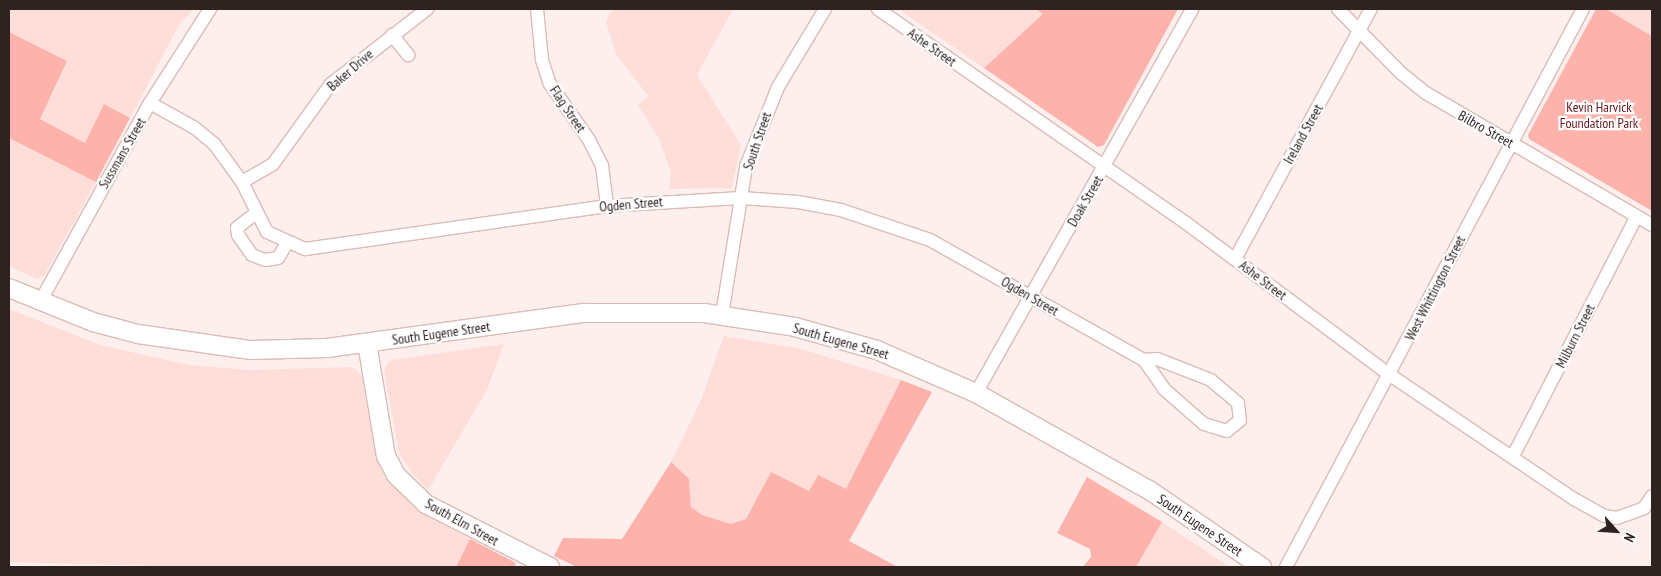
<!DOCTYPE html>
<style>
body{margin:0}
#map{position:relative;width:1661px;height:576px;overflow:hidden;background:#fdefee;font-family:"PT Sans Narrow",sans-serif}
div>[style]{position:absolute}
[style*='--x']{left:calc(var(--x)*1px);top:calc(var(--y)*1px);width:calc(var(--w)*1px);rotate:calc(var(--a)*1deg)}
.built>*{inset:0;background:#ffdeda}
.green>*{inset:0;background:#fdb2ab}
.roads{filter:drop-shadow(1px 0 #dabbb7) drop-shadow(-1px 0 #dabbb7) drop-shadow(0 1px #dabbb7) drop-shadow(0 -1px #dabbb7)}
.street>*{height:12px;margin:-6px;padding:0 6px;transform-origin:6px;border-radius:6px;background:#fff}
.secondary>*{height:18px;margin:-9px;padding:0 9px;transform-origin:9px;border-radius:9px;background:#fff}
span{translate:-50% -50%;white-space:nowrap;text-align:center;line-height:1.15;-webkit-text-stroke:4.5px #fff;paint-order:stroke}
.street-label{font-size:14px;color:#2f2322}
.park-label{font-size:14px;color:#6a1618}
.frame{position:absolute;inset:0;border:10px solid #2f2322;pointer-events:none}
.north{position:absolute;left:1591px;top:506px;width:50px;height:50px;-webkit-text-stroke:4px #fff;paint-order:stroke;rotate:116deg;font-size:14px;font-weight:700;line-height:20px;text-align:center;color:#2f2322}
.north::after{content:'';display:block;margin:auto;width:18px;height:22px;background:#2f2322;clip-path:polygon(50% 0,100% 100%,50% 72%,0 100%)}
</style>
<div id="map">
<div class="built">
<i style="clip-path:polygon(9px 9px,194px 9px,179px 25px,130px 118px,104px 104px,85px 143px,40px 119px,67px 61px,9px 32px)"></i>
<i style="clip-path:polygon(612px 9px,733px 9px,697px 75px,741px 145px,732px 188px,669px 189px,671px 172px,659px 139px,638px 105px,648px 96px,616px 54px,606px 22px)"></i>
<i style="clip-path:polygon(898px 9px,1036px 9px,1044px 14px,984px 68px)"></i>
<i style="clip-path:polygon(1606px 9px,1652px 9px,1652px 36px)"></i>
<i style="clip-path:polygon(9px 138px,96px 182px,44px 276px,37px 279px,9px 266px)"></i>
<i style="clip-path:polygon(9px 309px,100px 345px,189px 365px,248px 370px,351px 367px,357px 370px,362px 377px,376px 458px,385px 478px,421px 512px,470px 539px,456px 567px,191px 567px,9px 562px)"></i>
<i style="clip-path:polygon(724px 336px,801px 349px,901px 380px,846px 489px,810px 491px,771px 472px,746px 520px,731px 524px,702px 515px,691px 507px,689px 480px,671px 462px,701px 400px)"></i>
<i style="clip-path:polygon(504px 344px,487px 390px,428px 490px,412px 473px,399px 453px,384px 371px,387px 364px,392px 360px)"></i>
<i style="clip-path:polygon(1162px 522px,1203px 549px,1229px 567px,1136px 567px)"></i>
</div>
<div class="green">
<i style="clip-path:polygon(1036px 9px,1178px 9px,1104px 145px,1098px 147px,984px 68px,1043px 14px)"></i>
<i style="clip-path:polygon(1596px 9px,1606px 9px,1652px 36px,1652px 211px,1529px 139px,1528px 135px)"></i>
<i style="clip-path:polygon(9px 32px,67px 61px,40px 119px,85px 143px,104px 104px,130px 118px,96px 182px,9px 138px)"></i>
<i style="clip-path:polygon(901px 380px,932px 392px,849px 541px,898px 567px,577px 567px,554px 556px,563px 538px,622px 539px,671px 462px,689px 479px,691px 507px,702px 515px,731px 524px,746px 519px,771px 472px,809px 491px,818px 475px,846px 489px)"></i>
<i style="clip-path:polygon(1087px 477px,1162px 522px,1136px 567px,1083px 567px,1091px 557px,1090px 549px,1057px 533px)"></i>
<i style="clip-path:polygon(470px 539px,516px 563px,514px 567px,456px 567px)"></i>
</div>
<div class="roads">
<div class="street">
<i style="--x:537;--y:9;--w:51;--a:84.4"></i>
<i style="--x:542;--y:60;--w:25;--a:72"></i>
<i style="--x:550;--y:84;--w:68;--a:55.1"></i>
<i style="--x:589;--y:140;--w:28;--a:63"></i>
<i style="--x:602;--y:165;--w:41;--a:83"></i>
<i style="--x:878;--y:9;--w:375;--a:34.8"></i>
<i style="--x:1186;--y:223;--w:254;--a:36.7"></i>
<i style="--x:1390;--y:375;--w:222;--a:34"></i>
<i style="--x:1574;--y:499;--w:35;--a:29"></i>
<i style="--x:1605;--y:516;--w:12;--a:9"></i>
<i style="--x:1617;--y:518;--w:29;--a:-20"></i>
<i style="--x:1644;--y:508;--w:14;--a:-56"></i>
<i style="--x:1338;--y:9;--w:90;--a:45.5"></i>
<i style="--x:1401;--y:73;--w:32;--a:39"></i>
<i style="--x:1426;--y:93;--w:262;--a:30.3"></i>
<i style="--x:392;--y:35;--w:26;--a:51"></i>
<i style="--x:150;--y:103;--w:51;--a:29.1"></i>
<i style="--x:195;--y:128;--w:26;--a:40"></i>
<i style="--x:215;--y:145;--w:46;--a:53.9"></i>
<i style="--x:242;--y:182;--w:56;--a:63.4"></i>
<i style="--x:267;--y:232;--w:42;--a:24.1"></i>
<i style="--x:305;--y:249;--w:305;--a:-8.1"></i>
<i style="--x:607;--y:206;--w:135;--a:-3.4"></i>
<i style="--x:742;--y:198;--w:56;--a:4.1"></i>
<i style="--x:798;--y:202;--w:44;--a:10.5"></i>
<i style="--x:841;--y:210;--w:94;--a:18.6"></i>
<i style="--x:930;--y:240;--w:245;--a:29.3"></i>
<i style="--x:1144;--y:360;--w:35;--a:55"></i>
<i style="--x:1164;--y:389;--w:53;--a:41.2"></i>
<i style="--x:1204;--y:424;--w:24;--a:17"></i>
<i style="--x:1227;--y:431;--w:17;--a:-40"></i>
<i style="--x:1240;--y:420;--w:17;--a:-97"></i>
<i style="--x:1238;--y:403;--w:35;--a:-140"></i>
<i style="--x:1211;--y:380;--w:58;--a:-158.7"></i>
<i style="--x:1157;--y:359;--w:13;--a:176"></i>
<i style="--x:242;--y:182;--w:36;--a:-30"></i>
<i style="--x:273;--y:164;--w:99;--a:-54.1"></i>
<i style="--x:331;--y:84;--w:122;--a:-38"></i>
<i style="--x:256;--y:213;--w:24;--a:142"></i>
<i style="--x:237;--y:228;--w:7;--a:82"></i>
<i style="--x:238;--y:235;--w:24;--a:55"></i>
<i style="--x:252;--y:255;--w:14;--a:21"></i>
<i style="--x:265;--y:260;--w:13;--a:-9"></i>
<i style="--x:278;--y:258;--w:17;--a:-59"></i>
<i style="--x:1235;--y:259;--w:285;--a:-61.5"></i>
<i style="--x:40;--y:302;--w:227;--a:-61.1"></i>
<i style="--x:150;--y:103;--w:112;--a:-57.4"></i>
<i style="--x:722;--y:315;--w:151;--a:-80.8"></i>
<i style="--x:746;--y:166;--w:85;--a:-67.9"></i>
<i style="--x:778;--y:87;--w:91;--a:-58.9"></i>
<i style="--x:976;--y:393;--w:441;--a:-60.6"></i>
<i style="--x:1513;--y:456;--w:270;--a:-62.7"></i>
<i style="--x:1286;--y:567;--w:632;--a:-61.98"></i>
</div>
<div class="secondary">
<i style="--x:9;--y:288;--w:91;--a:22"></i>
<i style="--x:93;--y:322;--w:47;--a:14.9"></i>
<i style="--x:138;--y:334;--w:114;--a:8.1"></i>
<i style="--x:251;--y:350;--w:76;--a:-1.5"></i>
<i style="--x:327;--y:348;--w:259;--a:-7.8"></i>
<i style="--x:584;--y:313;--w:120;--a:0"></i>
<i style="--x:704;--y:313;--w:92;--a:8.7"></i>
<i style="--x:795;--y:327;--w:85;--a:15.7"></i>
<i style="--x:877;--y:350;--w:108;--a:23.5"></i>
<i style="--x:976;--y:393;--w:198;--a:29.3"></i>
<i style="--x:1149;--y:490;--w:137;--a:34.3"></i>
<i style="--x:367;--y:343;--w:115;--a:80.5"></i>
<i style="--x:386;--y:456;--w:21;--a:62"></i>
<i style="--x:396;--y:475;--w:42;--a:44"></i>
<i style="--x:426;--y:504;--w:139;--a:26.9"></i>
</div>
</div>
<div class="street-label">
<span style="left:932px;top:47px;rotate:35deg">Ashe Street</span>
<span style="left:350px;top:70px;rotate:-41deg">Baker Drive</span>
<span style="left:568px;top:109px;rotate:56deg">Flag Street</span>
<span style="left:1486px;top:129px;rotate:29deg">Bilbro Street</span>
<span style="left:1303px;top:134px;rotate:-61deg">Ireland Street</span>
<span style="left:757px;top:141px;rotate:-71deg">South Street</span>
<span style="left:122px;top:153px;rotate:-60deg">Sussmans Street</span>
<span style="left:1085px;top:201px;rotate:-60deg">Doak Street</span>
<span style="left:631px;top:204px;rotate:-5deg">Ogden Street</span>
<span style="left:1263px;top:280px;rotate:37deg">Ashe Street</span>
<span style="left:1435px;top:288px;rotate:-63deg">West Whittington Street</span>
<span style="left:1030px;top:296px;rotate:30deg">Ogden Street</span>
<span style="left:441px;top:333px;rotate:-8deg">South Eugene Street</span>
<span style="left:1575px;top:336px;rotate:-63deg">Milburn Street</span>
<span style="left:841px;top:341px;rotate:16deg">South Eugene Street</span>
<span style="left:462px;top:522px;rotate:29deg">South Elm Street</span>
<span style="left:1200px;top:525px;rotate:34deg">South Eugene Street</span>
</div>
<div class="park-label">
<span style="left:1599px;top:115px">Kevin Harvick<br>Foundation Park</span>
</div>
<div class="frame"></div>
<div class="north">N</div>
</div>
